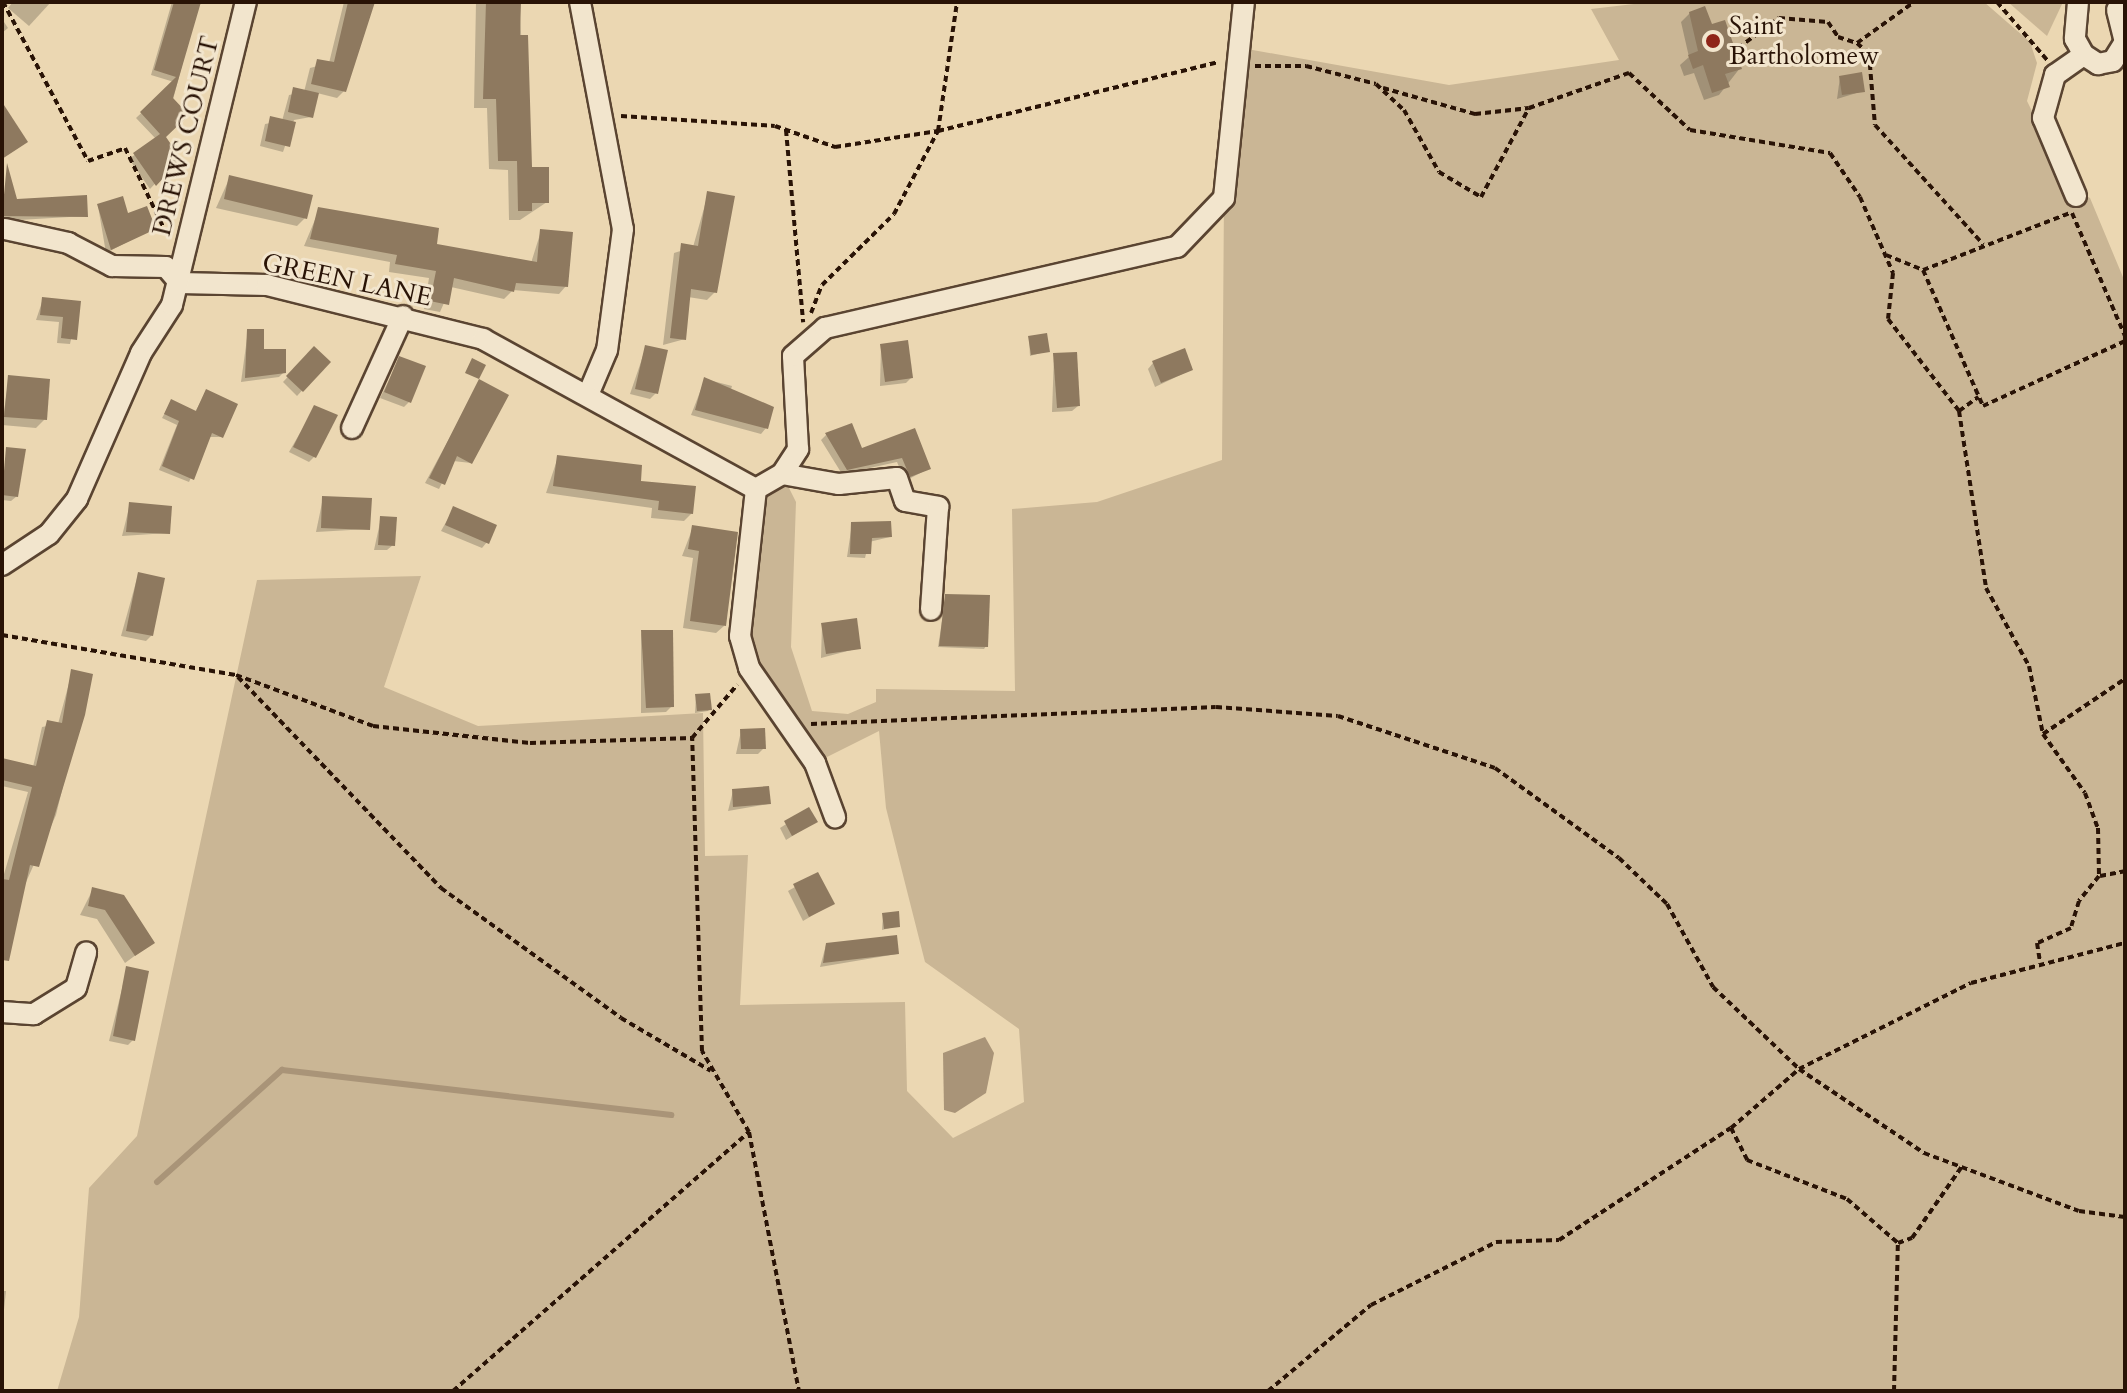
<!DOCTYPE html>
<style>
body{margin:0}
#map{position:relative;width:2127px;height:1393px;overflow:hidden;background:#ebd7b2;font-family:Cardo,serif}
div>[style]{position:absolute}
[style*='--x']{left:calc(var(--x)*1px);top:calc(var(--y)*1px);width:calc(var(--w)*1px);rotate:calc(var(--a)*1deg)}
.green>*{inset:0;background:#cab695}
.water>*{inset:0;background:#a99478}
.shadow>*{inset:0;background:#0003}
.stream>*{height:6px;margin:-3px;padding:0 3px;transform-origin:3px;border-radius:3px;background:#a99478}
.building>*{inset:0;background:#8e795f}
.path>*{height:4px;margin-top:-2px;transform-origin:0;background:repeating-linear-gradient(90deg,#291306 0 6px,transparent 0 10px)}
.roads{filter:drop-shadow(2px 0 #5a4431) drop-shadow(-2px 0 #5a4431) drop-shadow(0 2px #5a4431) drop-shadow(0 -2px #5a4431)}
.minor>*{height:20px;margin:-10px;padding:0 10px;transform-origin:10px;border-radius:10px;background:#f2e5cd}
.dots>*{width:22px;height:22px;translate:-50% -50%;box-sizing:border-box;border:4px solid #f2e5cd;border-radius:50%}
span{translate:-50% -50%;white-space:nowrap;text-align:center;line-height:1.15;-webkit-text-stroke:6px #f2e5cd;paint-order:stroke}
.poi-label{font-size:26px;color:#291306}
.left{translate:0 -50%;text-align:left}
.street-label{font-size:26px;color:#291306}
.frame{position:absolute;inset:0;border:4px solid #291306;pointer-events:none}
</style>
<div id="map">
<div class="green">
<i style="clip-path:polygon(1651px 2px,1984px 2px,2030px 42px,2037px 63px,2027px 101px,2069px 187px,2090px 198px,2125px 282px,2125px 1391px,57px 1391px,79px 1317px,89px 1188px,137px 1136px,257px 580px,421px 576px,384px 687px,478px 726px,703px 713px,705px 856px,748px 855px,740px 1005px,905px 1002px,907px 1091px,953px 1138px,1024px 1102px,1019px 1029px,925px 962px,886px 808px,879px 731px,815px 763px,740px 636px,756px 489px,782px 474px,796px 502px,791px 647px,812px 711px,848px 714px,876px 702px,876px 689px,1015px 691px,1012px 509px,1097px 502px,1222px 460px,1224px 198px,1236px 47px,1449px 85px,1619px 60px,1591px 9px)"></i>
<i style="clip-path:polygon(2008px 2px,2063px 2px,2047px 36px)"></i>
</div>
<div class="water">
<i style="clip-path:polygon(985px 1037px,994px 1053px,986px 1093px,955px 1113px,944px 1110px,943px 1053px)"></i>
</div>
<div class="shadow">
<i style="clip-path:polygon(13px 2px,51px 2px,29px 26px,8px 8px)"></i>
<i style="clip-path:polygon(172px 2px,199px 2px,163px 137px,178px 159px,150px 189px,129px 159px,156px 139px,136px 118px,174px 82px,151px 75px)"></i>
<i style="clip-path:polygon(344px 2px,373px 2px,344px 91px,337px 98px,317px 93px,311px 117px,294px 120px,283px 152px,260px 146px,265px 124px,282px 121px,289px 95px,304px 92px,310px 68px,329px 63px)"></i>
<i style="clip-path:polygon(476px 2px,519px 2px,530px 169px,547px 202px,520px 220px,509px 220px,508px 170px,489px 169px,487px 108px,474px 108px)"></i>
<i style="clip-path:polygon(1690px 13px,1740px 68px,1719px 95px,1704px 100px,1694px 73px,1684px 76px,1680px 65px,1689px 57px,1681px 22px)"></i>
<i style="clip-path:polygon(2px 19px,8px 28px,2px 33px)"></i>
<i style="clip-path:polygon(1840px 77px,1863px 91px,1837px 99px)"></i>
<i style="clip-path:polygon(230px 177px,305px 218px,297px 226px,216px 208px)"></i>
<i style="clip-path:polygon(13px 194px,15px 202px,86px 216px,2px 221px,2px 197px)"></i>
<i style="clip-path:polygon(708px 194px,715px 292px,707px 300px,688px 297px,685px 339px,663px 345px,674px 253px,693px 247px)"></i>
<i style="clip-path:polygon(98px 206px,127px 215px,154px 228px,106px 253px)"></i>
<i style="clip-path:polygon(319px 210px,434px 245px,531px 263px,541px 231px,566px 286px,559px 294px,513px 290px,504px 299px,451px 287px,440px 312px,424px 309px,429px 278px,389px 272px,390px 262px,304px 246px)"></i>
<i style="clip-path:polygon(43px 299px,79px 303px,70px 344px,57px 343px,59px 322px,36px 320px)"></i>
<i style="clip-path:polygon(248px 331px,284px 372px,279px 377px,241px 382px)"></i>
<i style="clip-path:polygon(1029px 338px,1048px 351px,1030px 356px)"></i>
<i style="clip-path:polygon(881px 346px,911px 378px,906px 383px,880px 386px)"></i>
<i style="clip-path:polygon(646px 347px,656px 393px,650px 399px,630px 394px)"></i>
<i style="clip-path:polygon(314px 349px,328px 362px,297px 396px,283px 382px)"></i>
<i style="clip-path:polygon(1054px 355px,1078px 406px,1072px 411px,1052px 412px)"></i>
<i style="clip-path:polygon(400px 358px,409px 402px,404px 407px,380px 398px)"></i>
<i style="clip-path:polygon(1153px 363px,1191px 370px,1155px 387px,1148px 369px)"></i>
<i style="clip-path:polygon(9px 377px,45px 419px,36px 428px,2px 425px)"></i>
<i style="clip-path:polygon(705px 379px,732px 386px,729px 396px,766px 428px,761px 434px,691px 415px)"></i>
<i style="clip-path:polygon(480px 382px,471px 463px,453px 461px,439px 489px,425px 483px)"></i>
<i style="clip-path:polygon(206px 392px,222px 437px,209px 437px,189px 482px,159px 470px,177px 425px,162px 418px,171px 402px,195px 412px)"></i>
<i style="clip-path:polygon(315px 407px,314px 457px,309px 462px,289px 452px)"></i>
<i style="clip-path:polygon(914px 431px,928px 469px,905px 481px,897px 462px,842px 474px,821px 440px,826px 435px,860px 451px)"></i>
<i style="clip-path:polygon(7px 449px,17px 496px,11px 501px,2px 500px)"></i>
<i style="clip-path:polygon(558px 457px,638px 482px,692px 513px,684px 521px,651px 518px,652px 508px,546px 493px)"></i>
<i style="clip-path:polygon(323px 498px,368px 529px,316px 532px)"></i>
<i style="clip-path:polygon(130px 504px,168px 533px,122px 536px)"></i>
<i style="clip-path:polygon(454px 508px,487px 542px,482px 548px,441px 531px)"></i>
<i style="clip-path:polygon(381px 518px,393px 545px,387px 550px,374px 550px)"></i>
<i style="clip-path:polygon(852px 524px,890px 537px,869px 542px,865px 558px,847px 557px)"></i>
<i style="clip-path:polygon(693px 527px,724px 626px,716px 633px,683px 628px,693px 558px,682px 556px)"></i>
<i style="clip-path:polygon(138px 575px,152px 635px,146px 641px,121px 636px)"></i>
<i style="clip-path:polygon(946px 596px,986px 646px,984px 649px,938px 647px)"></i>
<i style="clip-path:polygon(822px 625px,859px 648px,821px 658px)"></i>
<i style="clip-path:polygon(641px 632px,672px 706px,666px 712px,641px 713px)"></i>
<i style="clip-path:polygon(72px 672px,90px 675px,56px 815px,2px 936px,2px 881px,28px 792px,2px 786px,2px 760px,33px 767px,42px 727px,58px 724px)"></i>
<i style="clip-path:polygon(696px 696px,710px 709px,708px 711px,695px 713px)"></i>
<i style="clip-path:polygon(741px 731px,764px 748px,758px 754px,736px 754px)"></i>
<i style="clip-path:polygon(733px 791px,768px 804px,728px 811px)"></i>
<i style="clip-path:polygon(808px 810px,815px 822px,786px 840px,780px 828px)"></i>
<i style="clip-path:polygon(818px 874px,832px 904px,803px 921px,788px 891px)"></i>
<i style="clip-path:polygon(93px 889px,152px 943px,125px 963px,97px 919px,80px 915px)"></i>
<i style="clip-path:polygon(883px 915px,898px 926px,882px 930px)"></i>
<i style="clip-path:polygon(826px 945px,897px 954px,820px 967px)"></i>
<i style="clip-path:polygon(127px 969px,133px 1040px,128px 1045px,109px 1041px)"></i>
<i style="clip-path:polygon(2px 1291px,6px 1291px,2px 1328px)"></i>
</div>
<div class="stream">
<i style="--x:157;--y:1182;--w:168;--a:-41.9"></i>
<i style="--x:282;--y:1070;--w:392;--a:6.6"></i>
</div>
<div class="building">
<i style="clip-path:polygon(174px 2px,201px 2px,173px 98px,189px 115px,166px 137px,181px 159px,156px 186px,133px 153px,160px 134px,140px 112px,176px 77px,154px 70px)"></i>
<i style="clip-path:polygon(348px 2px,375px 2px,346px 92px,311px 84px,317px 59px,334px 62px)"></i>
<i style="clip-path:polygon(486px 2px,521px 2px,520px 35px,528px 35px,532px 167px,549px 167px,549px 203px,532px 203px,532px 211px,518px 211px,517px 161px,498px 161px,496px 99px,483px 99px)"></i>
<i style="clip-path:polygon(1705px 6px,1712px 24px,1725px 20px,1742px 69px,1725px 74px,1730px 87px,1712px 93px,1703px 65px,1693px 69px,1688px 55px,1698px 51px,1689px 12px)"></i>
<i style="clip-path:polygon(1862px 72px,1865px 92px,1842px 95px,1839px 76px)"></i>
<i style="clip-path:polygon(293px 87px,319px 93px,313px 118px,288px 112px)"></i>
<i style="clip-path:polygon(2px 102px,28px 142px,2px 159px)"></i>
<i style="clip-path:polygon(270px 116px,296px 122px,290px 147px,265px 141px)"></i>
<i style="clip-path:polygon(7px 163px,17px 199px,87px 195px,88px 217px,2px 216px)"></i>
<i style="clip-path:polygon(229px 175px,313px 195px,307px 219px,224px 199px)"></i>
<i style="clip-path:polygon(707px 191px,735px 196px,717px 293px,691px 289px,686px 340px,670px 338px,681px 243px,698px 246px)"></i>
<i style="clip-path:polygon(123px 196px,128px 213px,147px 206px,156px 229px,111px 250px,97px 204px)"></i>
<i style="clip-path:polygon(318px 207px,439px 228px,437px 244px,537px 262px,540px 229px,573px 232px,568px 287px,516px 283px,514px 292px,454px 278px,449px 305px,430px 301px,436px 271px,395px 264px,397px 255px,310px 239px)"></i>
<i style="clip-path:polygon(42px 297px,81px 301px,77px 340px,61px 338px,63px 317px,40px 315px)"></i>
<i style="clip-path:polygon(247px 329px,264px 329px,264px 349px,286px 349px,286px 373px,245px 378px)"></i>
<i style="clip-path:polygon(1047px 333px,1050px 352px,1031px 355px,1028px 336px)"></i>
<i style="clip-path:polygon(908px 340px,913px 378px,885px 382px,880px 344px)"></i>
<i style="clip-path:polygon(645px 345px,668px 350px,658px 394px,635px 389px)"></i>
<i style="clip-path:polygon(314px 346px,331px 362px,303px 392px,286px 376px)"></i>
<i style="clip-path:polygon(1185px 348px,1193px 370px,1161px 383px,1152px 361px)"></i>
<i style="clip-path:polygon(1077px 352px,1080px 406px,1057px 408px,1053px 353px)"></i>
<i style="clip-path:polygon(399px 356px,426px 366px,411px 403px,384px 392px)"></i>
<i style="clip-path:polygon(472px 358px,486px 365px,479px 379px,465px 373px)"></i>
<i style="clip-path:polygon(8px 375px,50px 379px,47px 420px,4px 417px)"></i>
<i style="clip-path:polygon(704px 377px,774px 407px,768px 429px,695px 410px)"></i>
<i style="clip-path:polygon(479px 379px,509px 395px,472px 464px,457px 456px,445px 485px,429px 478px)"></i>
<i style="clip-path:polygon(206px 389px,238px 404px,223px 438px,212px 433px,194px 480px,162px 466px,179px 421px,164px 414px,171px 399px,196px 411px)"></i>
<i style="clip-path:polygon(314px 405px,338px 415px,316px 458px,293px 447px)"></i>
<i style="clip-path:polygon(852px 423px,862px 448px,915px 428px,931px 469px,910px 477px,902px 458px,847px 470px,825px 433px)"></i>
<i style="clip-path:polygon(6px 447px,26px 449px,18px 497px,2px 495px)"></i>
<i style="clip-path:polygon(557px 455px,642px 465px,641px 481px,696px 486px,693px 514px,658px 510px,659px 501px,553px 486px)"></i>
<i style="clip-path:polygon(322px 496px,372px 498px,370px 530px,321px 528px)"></i>
<i style="clip-path:polygon(129px 502px,172px 506px,170px 534px,126px 532px)"></i>
<i style="clip-path:polygon(453px 506px,497px 525px,489px 544px,445px 525px)"></i>
<i style="clip-path:polygon(380px 516px,397px 517px,395px 546px,378px 545px)"></i>
<i style="clip-path:polygon(891px 521px,892px 537px,872px 538px,871px 554px,850px 554px,851px 522px)"></i>
<i style="clip-path:polygon(692px 525px,738px 532px,726px 626px,690px 621px,699px 551px,688px 549px)"></i>
<i style="clip-path:polygon(138px 572px,165px 578px,153px 636px,126px 631px)"></i>
<i style="clip-path:polygon(945px 594px,990px 595px,988px 647px,939px 646px)"></i>
<i style="clip-path:polygon(857px 618px,861px 649px,826px 654px,821px 623px)"></i>
<i style="clip-path:polygon(641px 630px,673px 630px,674px 707px,646px 708px)"></i>
<i style="clip-path:polygon(71px 669px,93px 674px,85px 715px,39px 867px,30px 865px,9px 961px,2px 960px,2px 879px,9px 880px,32px 787px,2px 780px,2px 758px,36px 766px,47px 720px,62px 723px)"></i>
<i style="clip-path:polygon(710px 693px,712px 710px,697px 711px,695px 694px)"></i>
<i style="clip-path:polygon(765px 728px,766px 749px,741px 749px,740px 729px)"></i>
<i style="clip-path:polygon(769px 786px,771px 804px,733px 807px,732px 789px)"></i>
<i style="clip-path:polygon(809px 807px,818px 822px,792px 836px,784px 821px)"></i>
<i style="clip-path:polygon(818px 872px,835px 904px,809px 917px,793px 884px)"></i>
<i style="clip-path:polygon(92px 887px,124px 895px,155px 943px,135px 956px,105px 910px,88px 906px)"></i>
<i style="clip-path:polygon(899px 911px,900px 927px,884px 929px,882px 913px)"></i>
<i style="clip-path:polygon(897px 935px,899px 954px,823px 963px,826px 943px)"></i>
<i style="clip-path:polygon(126px 966px,149px 971px,135px 1041px,113px 1036px)"></i>
</div>
<div class="path">
<i style="--x:3;--y:2;--w:180;--a:61.9"></i>
<i style="--x:88;--y:161;--w:39;--a:-19"></i>
<i style="--x:125;--y:148;--w:99;--a:64.2"></i>
<i style="--x:1997;--y:2;--w:77;--a:49.2"></i>
<i style="--x:1857;--y:43;--w:16;--a:43"></i>
<i style="--x:1869;--y:54;--w:71;--a:85.2"></i>
<i style="--x:1875;--y:125;--w:161;--a:47.8"></i>
<i style="--x:1738;--y:48;--w:51;--a:-36.2"></i>
<i style="--x:1779;--y:18;--w:49;--a:4.7"></i>
<i style="--x:1828;--y:22;--w:18;--a:56"></i>
<i style="--x:1838;--y:37;--w:20;--a:18"></i>
<i style="--x:1857;--y:43;--w:70;--a:-35.7"></i>
<i style="--x:1255;--y:66;--w:51;--a:0"></i>
<i style="--x:1306;--y:66;--w:72;--a:14.4"></i>
<i style="--x:1376;--y:84;--w:38;--a:43"></i>
<i style="--x:1404;--y:110;--w:71;--a:60.6"></i>
<i style="--x:1439;--y:172;--w:49;--a:30.8"></i>
<i style="--x:1481;--y:197;--w:101;--a:-61.7"></i>
<i style="--x:1529;--y:108;--w:106;--a:-19.3"></i>
<i style="--x:1629;--y:73;--w:83;--a:43.1"></i>
<i style="--x:1690;--y:130;--w:142;--a:9.3"></i>
<i style="--x:1830;--y:153;--w:53;--a:55.7"></i>
<i style="--x:1860;--y:197;--w:83;--a:66.5"></i>
<i style="--x:1893;--y:273;--w:46;--a:96.2"></i>
<i style="--x:1888;--y:319;--w:116;--a:52.3"></i>
<i style="--x:1959;--y:411;--w:179;--a:81.3"></i>
<i style="--x:1986;--y:588;--w:89;--a:61.1"></i>
<i style="--x:2029;--y:666;--w:69;--a:78.4"></i>
<i style="--x:2043;--y:734;--w:72;--a:54.6"></i>
<i style="--x:2085;--y:793;--w:37;--a:70"></i>
<i style="--x:2098;--y:828;--w:48;--a:88.8"></i>
<i style="--x:2099;--y:876;--w:32;--a:129"></i>
<i style="--x:2079;--y:901;--w:28;--a:107"></i>
<i style="--x:2071;--y:928;--w:37;--a:156"></i>
<i style="--x:2037;--y:943;--w:19;--a:81"></i>
<i style="--x:1383;--y:88;--w:96;--a:15.8"></i>
<i style="--x:1475;--y:114;--w:54;--a:-6.3"></i>
<i style="--x:621;--y:116;--w:154;--a:3.7"></i>
<i style="--x:775;--y:126;--w:64;--a:19.3"></i>
<i style="--x:835;--y:147;--w:104;--a:-8.8"></i>
<i style="--x:938;--y:131;--w:289;--a:-13.8"></i>
<i style="--x:786;--y:130;--w:193;--a:84.9"></i>
<i style="--x:2072;--y:213;--w:134;--a:66.7"></i>
<i style="--x:1886;--y:255;--w:40;--a:22"></i>
<i style="--x:1923;--y:270;--w:149;--a:66.2"></i>
<i style="--x:1983;--y:406;--w:156;--a:-24.6"></i>
<i style="--x:1923;--y:270;--w:158;--a:-21.2"></i>
<i style="--x:811;--y:313;--w:30;--a:-69"></i>
<i style="--x:822;--y:285;--w:101;--a:-44.6"></i>
<i style="--x:894;--y:214;--w:94;--a:-62.1"></i>
<i style="--x:938;--y:131;--w:130;--a:-81.6"></i>
<i style="--x:1959;--y:411;--w:24;--a:-36"></i>
<i style="--x:2;--y:635;--w:237;--a:9.7"></i>
<i style="--x:236;--y:675;--w:146;--a:20.4"></i>
<i style="--x:373;--y:726;--w:158;--a:6.2"></i>
<i style="--x:530;--y:743;--w:162;--a:-1.8"></i>
<i style="--x:238;--y:677;--w:293;--a:46.1"></i>
<i style="--x:441;--y:888;--w:222;--a:35.8"></i>
<i style="--x:621;--y:1018;--w:104;--a:30.5"></i>
<i style="--x:811;--y:724;--w:405;--a:-2.4"></i>
<i style="--x:1216;--y:707;--w:122;--a:4.2"></i>
<i style="--x:1338;--y:716;--w:165;--a:18.3"></i>
<i style="--x:1495;--y:768;--w:153;--a:36"></i>
<i style="--x:1619;--y:858;--w:66;--a:43.8"></i>
<i style="--x:1667;--y:904;--w:95;--a:61"></i>
<i style="--x:1713;--y:987;--w:119;--a:43.6"></i>
<i style="--x:1799;--y:1069;--w:151;--a:33.9"></i>
<i style="--x:1924;--y:1153;--w:165;--a:20.5"></i>
<i style="--x:2079;--y:1211;--w:46;--a:7.4"></i>
<i style="--x:2043;--y:734;--w:99;--a:-33.9"></i>
<i style="--x:2100;--y:876;--w:25;--a:-11"></i>
<i style="--x:1731;--y:1128;--w:36;--a:63"></i>
<i style="--x:1747;--y:1160;--w:107;--a:21.3"></i>
<i style="--x:1847;--y:1199;--w:67;--a:40.8"></i>
<i style="--x:1898;--y:1243;--w:15;--a:-20"></i>
<i style="--x:1912;--y:1238;--w:89;--a:-55.1"></i>
<i style="--x:749;--y:1132;--w:264;--a:79.1"></i>
<i style="--x:453;--y:1391;--w:393;--a:-41.2"></i>
<i style="--x:749;--y:1132;--w:94;--a:-120.1"></i>
<i style="--x:702;--y:1051;--w:313;--a:-91.8"></i>
<i style="--x:692;--y:738;--w:70;--a:-49.7"></i>
<i style="--x:1268;--y:1391;--w:134;--a:-39.9"></i>
<i style="--x:1371;--y:1305;--w:140;--a:-26.7"></i>
<i style="--x:1496;--y:1242;--w:63;--a:-1.8"></i>
<i style="--x:1559;--y:1240;--w:205;--a:-33.1"></i>
<i style="--x:1731;--y:1128;--w:90;--a:-40.9"></i>
<i style="--x:1799;--y:1069;--w:192;--a:-26.6"></i>
<i style="--x:1971;--y:983;--w:159;--a:-14.6"></i>
<i style="--x:1894;--y:1391;--w:148;--a:-88.5"></i>
</div>
<div class="roads">
<div class="minor">
<i style="--x:580;--y:2;--w:231;--a:79.3"></i>
<i style="--x:623;--y:229;--w:122;--a:97.5"></i>
<i style="--x:607;--y:350;--w:49;--a:112.9"></i>
<i style="--x:2078;--y:2;--w:37;--a:95"></i>
<i style="--x:2075;--y:39;--w:18;--a:61"></i>
<i style="--x:2117;--y:10;--w:33;--a:76"></i>
<i style="--x:2076;--y:196;--w:85;--a:-112.9"></i>
<i style="--x:2043;--y:118;--w:45;--a:-74.4"></i>
<i style="--x:2055;--y:75;--w:35;--a:-35"></i>
<i style="--x:2084;--y:55;--w:17;--a:33"></i>
<i style="--x:2098;--y:64;--w:15;--a:-11"></i>
<i style="--x:2113;--y:61;--w:22;--a:-58"></i>
<i style="--x:5;--y:229;--w:65;--a:12.5"></i>
<i style="--x:68;--y:243;--w:50;--a:27.6"></i>
<i style="--x:112;--y:266;--w:54;--a:1.1"></i>
<i style="--x:166;--y:267;--w:21;--a:49"></i>
<i style="--x:180;--y:283;--w:87;--a:1.3"></i>
<i style="--x:267;--y:285;--w:223;--a:14"></i>
<i style="--x:483;--y:339;--w:311;--a:28.8"></i>
<i style="--x:352;--y:428;--w:123;--a:-65.5"></i>
<i style="--x:782;--y:474;--w:58;--a:10"></i>
<i style="--x:839;--y:484;--w:58;--a:-5.9"></i>
<i style="--x:897;--y:478;--w:24;--a:71"></i>
<i style="--x:905;--y:501;--w:34;--a:10"></i>
<i style="--x:938;--y:507;--w:103;--a:93.9"></i>
<i style="--x:756;--y:489;--w:30;--a:-30"></i>
<i style="--x:782;--y:474;--w:30;--a:-57"></i>
<i style="--x:798;--y:449;--w:93;--a:-93.1"></i>
<i style="--x:793;--y:356;--w:43;--a:-41.2"></i>
<i style="--x:825;--y:328;--w:361;--a:-13"></i>
<i style="--x:1177;--y:247;--w:68;--a:-46.2"></i>
<i style="--x:1224;--y:198;--w:197;--a:-84.2"></i>
<i style="--x:756;--y:489;--w:148;--a:96.2"></i>
<i style="--x:740;--y:636;--w:33;--a:74"></i>
<i style="--x:749;--y:668;--w:116;--a:55.2"></i>
<i style="--x:815;--y:763;--w:58;--a:69.7"></i>
<i style="--x:2;--y:565;--w:56;--a:-33.4"></i>
<i style="--x:49;--y:534;--w:45;--a:-51.3"></i>
<i style="--x:77;--y:499;--w:159;--a:-66.3"></i>
<i style="--x:141;--y:353;--w:57;--a:-57.1"></i>
<i style="--x:172;--y:305;--w:312;--a:-76.3"></i>
<i style="--x:2;--y:1012;--w:32;--a:4"></i>
<i style="--x:34;--y:1014;--w:49;--a:-31.8"></i>
<i style="--x:76;--y:988;--w:37;--a:-74"></i>
</div>
</div>
<div class="dots">
<i style="left:1713px;top:41px;background:#8f2418"></i>
</div>
<div class="poi-label">
<span class="left" style="left:1729px;top:41px">Saint<br>Bartholomew</span>
</div>
<div class="street-label">
<span style="left:186px;top:136px;rotate:-76deg">DREWS COURT</span>
<span style="left:347px;top:280px;rotate:12deg">GREEN LANE</span>
</div>
<div class="frame"></div>
</div>
